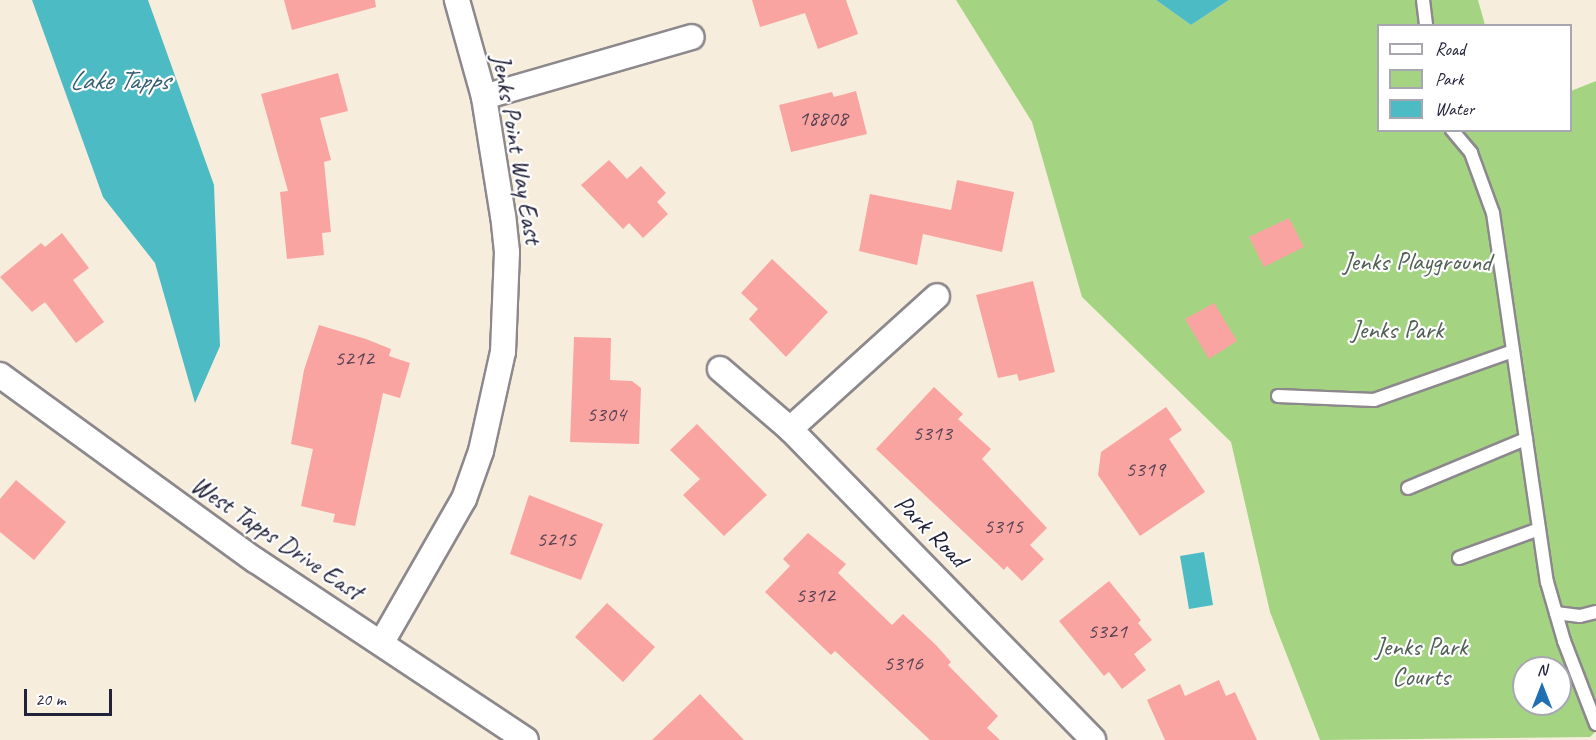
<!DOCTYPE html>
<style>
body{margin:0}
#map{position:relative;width:1596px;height:740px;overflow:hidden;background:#f6eddc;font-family:Caveat,sans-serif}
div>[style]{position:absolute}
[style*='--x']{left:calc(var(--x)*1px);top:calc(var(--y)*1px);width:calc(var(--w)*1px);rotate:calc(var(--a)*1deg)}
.green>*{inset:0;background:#a4d482}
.water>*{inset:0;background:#4cbbc4}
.building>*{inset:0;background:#faa4a1}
.roads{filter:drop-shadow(2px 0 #8c888c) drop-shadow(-2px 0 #8c888c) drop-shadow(0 2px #8c888c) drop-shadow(0 -2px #8c888c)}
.lane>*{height:12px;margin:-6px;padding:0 6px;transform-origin:6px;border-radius:6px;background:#fff}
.street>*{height:24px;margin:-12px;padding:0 12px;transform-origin:12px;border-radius:12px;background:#fff}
span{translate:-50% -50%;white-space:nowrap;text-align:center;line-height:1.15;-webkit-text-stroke:4.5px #fff;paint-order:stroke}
.number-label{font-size:22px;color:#584254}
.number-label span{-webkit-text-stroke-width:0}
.street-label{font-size:26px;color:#22223b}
.park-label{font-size:26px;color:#506054}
.water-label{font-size:27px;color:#335f72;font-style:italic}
.legend{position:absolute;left:1377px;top:24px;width:195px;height:108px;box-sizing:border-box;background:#fff;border:2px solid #a7a7b1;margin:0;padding:8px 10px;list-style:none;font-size:18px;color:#22223b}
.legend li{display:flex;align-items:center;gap:12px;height:30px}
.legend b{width:30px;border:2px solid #a7a7b1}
.north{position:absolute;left:1512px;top:656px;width:60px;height:60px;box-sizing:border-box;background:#fff;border:2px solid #a7a7b1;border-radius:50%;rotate:0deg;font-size:16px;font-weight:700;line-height:24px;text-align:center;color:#22223b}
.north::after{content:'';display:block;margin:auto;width:21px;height:27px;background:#1f6fb2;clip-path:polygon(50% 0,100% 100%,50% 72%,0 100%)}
.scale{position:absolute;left:24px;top:689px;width:88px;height:27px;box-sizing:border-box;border:3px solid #22223b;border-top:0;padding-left:8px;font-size:18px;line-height:21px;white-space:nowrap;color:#22223b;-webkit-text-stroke:4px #fff;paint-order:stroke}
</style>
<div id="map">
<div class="green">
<i style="clip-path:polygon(evenodd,956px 0,1156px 0,1191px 25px,1229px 0,1478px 0,1485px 25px,1378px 26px,1378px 130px,1570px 130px,1571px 91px,1596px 81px,1596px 731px,1590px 737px,1320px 740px,1270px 612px,1231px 442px,1082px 297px,1032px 122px,956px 0,1524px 668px,1560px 668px,1560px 704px,1524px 704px,1524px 668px)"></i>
</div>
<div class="water">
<i style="clip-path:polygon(32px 0,148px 0,214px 185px,220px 346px,195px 403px,155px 263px,103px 197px)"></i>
<i style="clip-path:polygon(1156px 0,1229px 0,1191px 25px)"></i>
<i style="clip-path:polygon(1204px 552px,1213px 605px,1189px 609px,1180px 556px)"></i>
</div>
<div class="building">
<i style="clip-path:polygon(284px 0,375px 0,376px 7px,292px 30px)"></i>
<i style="clip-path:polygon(752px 0,846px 0,858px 34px,818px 49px,805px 13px,760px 27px)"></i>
<i style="clip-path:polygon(338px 73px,348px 111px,320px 118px,331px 160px,324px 162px,331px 232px,322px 233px,324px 255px,287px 259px,280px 192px,288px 191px,261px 94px)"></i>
<i style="clip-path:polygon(856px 91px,867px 134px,791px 152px,779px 105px,832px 92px,834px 97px)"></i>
<i style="clip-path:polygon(609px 160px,627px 179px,641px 166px,666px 193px,657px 202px,668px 214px,643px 238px,629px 223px,623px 229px,581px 185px)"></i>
<i style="clip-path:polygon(957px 180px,1014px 192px,1002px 252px,923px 234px,917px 265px,859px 251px,870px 194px,951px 210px)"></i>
<i style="clip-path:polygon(1289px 218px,1304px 247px,1264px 267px,1249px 237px)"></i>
<i style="clip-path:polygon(62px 233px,89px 268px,73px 280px,104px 322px,76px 343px,45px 302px,32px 312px,0 277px,41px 243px,45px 247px)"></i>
<i style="clip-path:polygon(772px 259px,828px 312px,786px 357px,749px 319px,758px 309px,741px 293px)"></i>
<i style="clip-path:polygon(1033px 281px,1055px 372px,1019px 381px,1017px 374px,998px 378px,976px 295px)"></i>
<i style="clip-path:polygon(1214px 303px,1237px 341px,1209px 359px,1185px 319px)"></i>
<i style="clip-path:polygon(319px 325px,366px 339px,391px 349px,389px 356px,410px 363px,400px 398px,383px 393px,355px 526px,333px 522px,335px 514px,301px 506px,313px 449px,291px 444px,304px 370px)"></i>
<i style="clip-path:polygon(574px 337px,611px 338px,610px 380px,632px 381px,641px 388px,639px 444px,570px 442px)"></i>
<i style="clip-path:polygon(934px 387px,963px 414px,958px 419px,991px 449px,982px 459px,1047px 528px,1030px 545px,1044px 559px,1022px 581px,1007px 566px,1004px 570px,876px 449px)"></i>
<i style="clip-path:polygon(1166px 407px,1182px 430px,1169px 439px,1205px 492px,1140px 536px,1098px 475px,1101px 452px)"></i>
<i style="clip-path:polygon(697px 424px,767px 495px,724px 536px,683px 495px,700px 479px,670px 450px)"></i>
<i style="clip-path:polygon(16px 480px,66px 522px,34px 560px,0 532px,0 499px)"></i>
<i style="clip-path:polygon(529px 495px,603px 524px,581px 580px,510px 554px)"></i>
<i style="clip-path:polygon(808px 533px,846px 564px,838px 573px,892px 625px,903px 614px,936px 645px,951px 662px,948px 665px,998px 716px,987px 728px,1000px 740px,930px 740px,835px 651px,831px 655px,765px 592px,790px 566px,783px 559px)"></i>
<i style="clip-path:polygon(1109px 581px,1141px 620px,1138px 623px,1152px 640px,1134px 654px,1146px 670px,1122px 689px,1109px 672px,1104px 676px,1059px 621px)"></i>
<i style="clip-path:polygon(607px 603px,655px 647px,623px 682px,575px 637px)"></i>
<i style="clip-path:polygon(1219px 680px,1226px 696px,1235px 692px,1257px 740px,1165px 740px,1147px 700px,1180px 684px,1185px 696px)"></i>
<i style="clip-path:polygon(700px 694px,744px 740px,652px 740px)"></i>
</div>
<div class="roads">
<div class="lane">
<i style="--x:1423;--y:0;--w:26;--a:83"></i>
<i style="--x:1452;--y:130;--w:30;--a:50"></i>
<i style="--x:1471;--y:153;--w:64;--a:69.9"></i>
<i style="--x:1493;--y:213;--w:373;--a:81.7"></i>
<i style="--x:1547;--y:582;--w:61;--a:73.9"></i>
<i style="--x:1564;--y:641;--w:89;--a:68.9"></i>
<i style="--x:1278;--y:396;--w:96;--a:2.4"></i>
<i style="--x:1374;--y:400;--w:147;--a:-19.4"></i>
<i style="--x:1408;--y:488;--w:128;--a:-22.6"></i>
<i style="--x:1459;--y:558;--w:85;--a:-19.9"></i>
<i style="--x:1556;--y:613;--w:24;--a:7"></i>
<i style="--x:1580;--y:616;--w:16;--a:-14"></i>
</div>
<div class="street">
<i style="--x:484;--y:97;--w:216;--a:-16.1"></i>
<i style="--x:720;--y:369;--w:92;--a:40.6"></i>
<i style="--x:790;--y:429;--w:434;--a:45.7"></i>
<i style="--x:0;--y:375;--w:315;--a:36"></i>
<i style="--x:255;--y:560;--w:325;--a:33.6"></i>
<i style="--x:790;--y:429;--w:198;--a:-42.1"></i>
<i style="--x:382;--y:642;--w:165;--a:-60.2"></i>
<i style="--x:464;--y:499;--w:51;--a:-70.5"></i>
<i style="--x:481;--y:451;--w:101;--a:-77.5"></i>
<i style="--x:503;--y:352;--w:100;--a:-87.7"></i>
<i style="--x:507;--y:252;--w:36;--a:-96"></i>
<i style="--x:503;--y:216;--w:121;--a:-99.1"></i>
<i style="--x:484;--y:97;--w:101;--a:-105.6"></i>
</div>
</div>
<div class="number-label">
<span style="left:823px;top:119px">18808</span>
<span style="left:354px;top:359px">5212</span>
<span style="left:606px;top:415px">5304</span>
<span style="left:932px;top:434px">5313</span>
<span style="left:1145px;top:470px">5319</span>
<span style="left:1003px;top:527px">5315</span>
<span style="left:556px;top:540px">5215</span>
<span style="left:815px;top:596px">5312</span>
<span style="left:1107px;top:632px">5321</span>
<span style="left:903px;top:664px">5316</span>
</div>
<div class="street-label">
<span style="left:517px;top:149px;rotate:80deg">Jenks Point Way East</span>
<span style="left:931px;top:531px;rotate:45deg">Park Road</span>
<span style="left:277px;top:538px;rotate:34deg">West Tapps Drive East</span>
</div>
<div class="park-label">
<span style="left:1417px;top:262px">Jenks Playground</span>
<span style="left:1397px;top:330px">Jenks Park</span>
<span style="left:1421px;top:662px">Jenks Park<br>Courts</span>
</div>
<div class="water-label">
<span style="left:119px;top:81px">Lake Tapps</span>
</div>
<ul class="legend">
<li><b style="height:8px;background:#fff"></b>Road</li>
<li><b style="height:16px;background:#a4d482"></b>Park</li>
<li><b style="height:16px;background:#4cbbc4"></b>Water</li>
</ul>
<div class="north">N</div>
<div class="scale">20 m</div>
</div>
